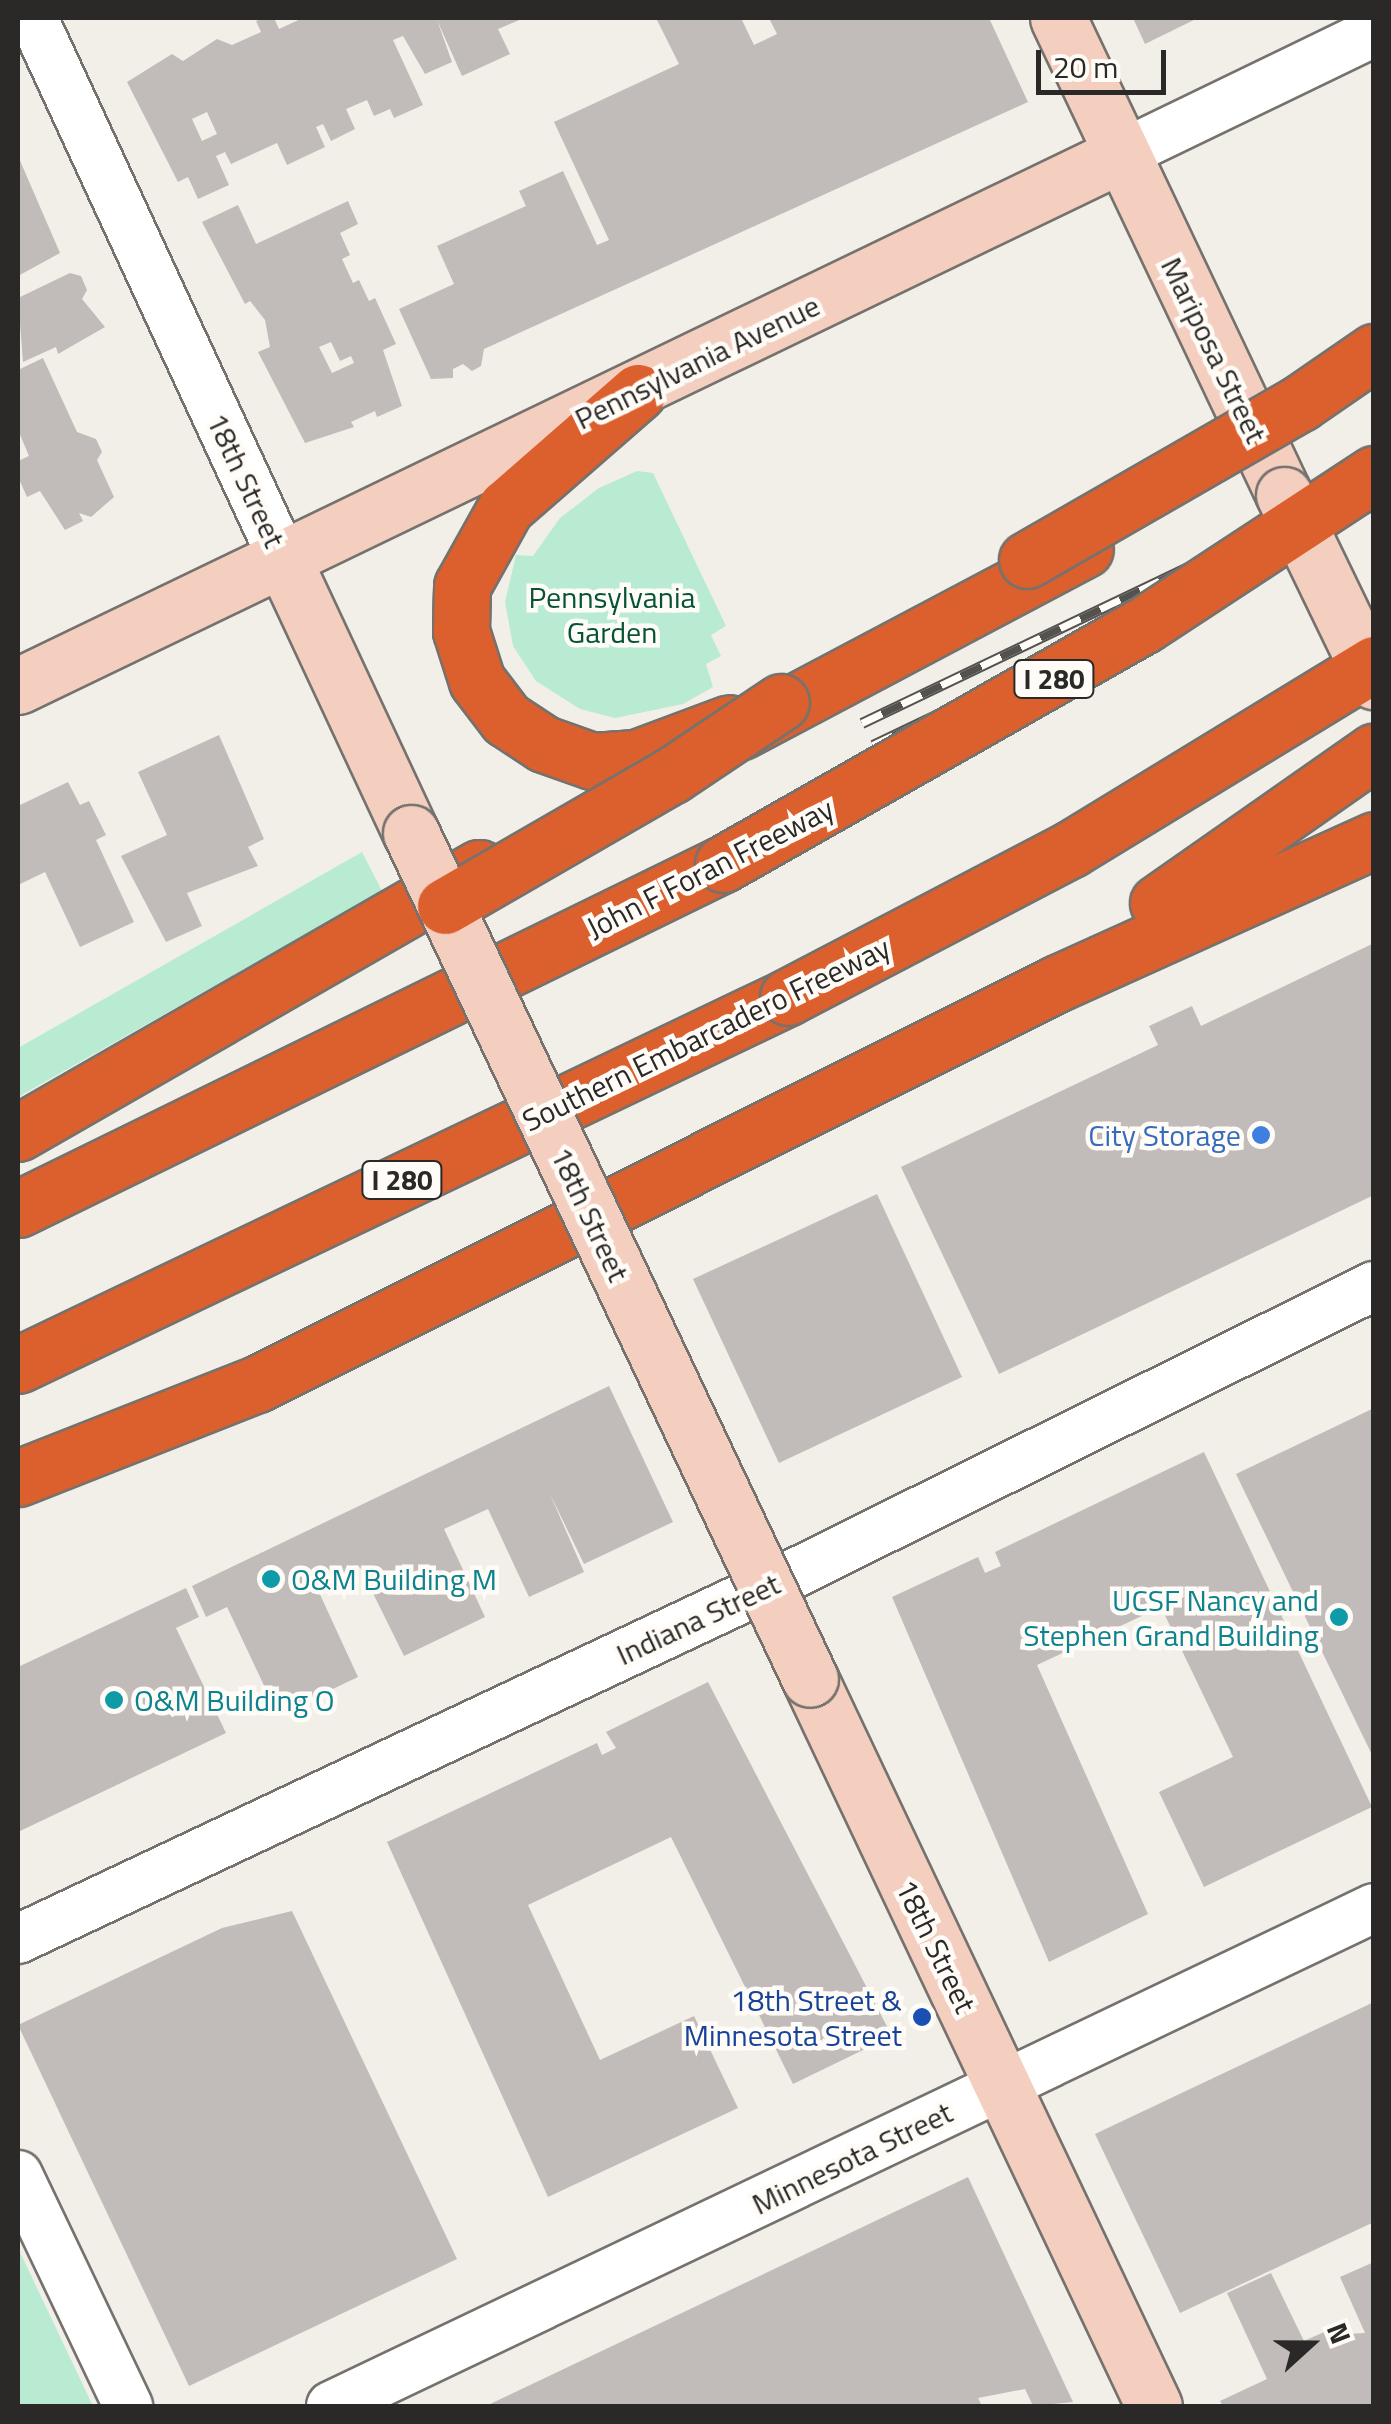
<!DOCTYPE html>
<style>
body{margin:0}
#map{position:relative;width:1391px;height:2424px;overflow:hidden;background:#f2efe9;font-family:"Titillium Web",sans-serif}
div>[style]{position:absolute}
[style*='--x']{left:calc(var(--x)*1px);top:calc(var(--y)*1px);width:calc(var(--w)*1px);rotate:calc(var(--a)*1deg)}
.green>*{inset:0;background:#b8ebd2}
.building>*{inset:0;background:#c1bbb9}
.roads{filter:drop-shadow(2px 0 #75726e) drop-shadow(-2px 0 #75726e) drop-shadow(0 2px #75726e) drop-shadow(0 -2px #75726e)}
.street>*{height:48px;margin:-24px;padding:0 24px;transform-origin:24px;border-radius:24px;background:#fff}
.secondary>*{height:55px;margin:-27.5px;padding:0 27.5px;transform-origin:27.5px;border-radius:27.5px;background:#f4cfc0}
.highway>*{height:55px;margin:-27.5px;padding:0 27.5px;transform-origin:27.5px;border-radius:27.5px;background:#db602d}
.rail>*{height:11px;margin-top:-5.5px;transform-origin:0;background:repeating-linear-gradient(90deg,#fffcf8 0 22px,#54524f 0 44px);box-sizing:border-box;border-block:2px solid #54524f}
.bridges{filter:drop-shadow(2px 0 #75726e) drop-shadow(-2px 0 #75726e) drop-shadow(0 2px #75726e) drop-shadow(0 -2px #75726e)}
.secondary-bridge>*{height:55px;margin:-27.5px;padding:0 27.5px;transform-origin:27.5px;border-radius:27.5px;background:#f4cfc0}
.highway-bridge>*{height:55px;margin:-27.5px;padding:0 27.5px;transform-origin:27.5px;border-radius:27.5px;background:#db602d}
.dots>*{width:28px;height:28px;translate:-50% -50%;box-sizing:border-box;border:5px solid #fffcf8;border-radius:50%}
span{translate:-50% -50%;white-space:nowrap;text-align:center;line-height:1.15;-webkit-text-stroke:9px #fffcf8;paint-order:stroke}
.shield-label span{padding:2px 8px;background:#fffcf8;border:2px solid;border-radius:8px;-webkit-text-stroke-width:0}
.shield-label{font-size:28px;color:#2a2927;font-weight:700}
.street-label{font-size:30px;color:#2a2927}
.park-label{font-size:30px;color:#06533a}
.shop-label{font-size:30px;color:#366cbe}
.right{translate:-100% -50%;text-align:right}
.culture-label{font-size:30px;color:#0d838f}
.left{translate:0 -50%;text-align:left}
.transit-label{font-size:30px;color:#164399}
.frame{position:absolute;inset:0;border:20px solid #2a2927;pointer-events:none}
.north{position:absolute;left:1261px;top:2294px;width:100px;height:100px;-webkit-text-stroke:8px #fffcf8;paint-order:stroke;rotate:69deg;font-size:28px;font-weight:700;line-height:40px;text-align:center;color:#2a2927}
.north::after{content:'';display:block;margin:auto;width:35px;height:45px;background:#2a2927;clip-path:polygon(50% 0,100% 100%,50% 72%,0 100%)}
.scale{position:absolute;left:1036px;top:50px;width:130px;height:45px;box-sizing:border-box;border:5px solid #2a2927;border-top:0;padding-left:12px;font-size:30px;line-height:35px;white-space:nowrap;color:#2a2927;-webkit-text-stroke:8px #fffcf8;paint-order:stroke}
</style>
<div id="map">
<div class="green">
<i style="clip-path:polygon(637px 471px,653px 473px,726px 626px,711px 635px,721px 656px,706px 664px,713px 687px,683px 704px,615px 718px,580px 709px,536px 681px,513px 646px,505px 602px,516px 555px,533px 556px,560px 518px,599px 488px)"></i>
<i style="clip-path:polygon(362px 852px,382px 891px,18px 1097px,18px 1048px)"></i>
<i style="clip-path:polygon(18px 2248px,93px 2406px,18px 2406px)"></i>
</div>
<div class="building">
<i style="clip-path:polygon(evenodd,264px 18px,274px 18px,279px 29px,303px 18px,524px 18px,498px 29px,510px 54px,462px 76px,437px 20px,452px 62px,425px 74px,403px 36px,393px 40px,423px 105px,394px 118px,390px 109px,374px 116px,367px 100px,346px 109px,355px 129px,331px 141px,323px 124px,316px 127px,325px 147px,287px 165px,277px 143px,231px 164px,225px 152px,216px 156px,229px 185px,198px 199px,188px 177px,178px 182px,127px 82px,172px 54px,183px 61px,217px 39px,232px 45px,261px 32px,256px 21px,264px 18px,207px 112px,217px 134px,202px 141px,192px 119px,207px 112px)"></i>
<i style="clip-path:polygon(656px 18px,741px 18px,754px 45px,777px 34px,770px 20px,776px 18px,989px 18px,1028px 102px,484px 349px,481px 366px,472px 371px,463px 364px,453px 369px,453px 378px,431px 379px,399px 309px,454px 284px,437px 246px,526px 206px,519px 191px,563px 171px,597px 245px,609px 240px,554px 122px,679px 64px)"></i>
<i style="clip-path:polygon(1133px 18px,1198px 18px,1145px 44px)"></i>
<i style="clip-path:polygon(18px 156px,60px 253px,18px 276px)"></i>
<i style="clip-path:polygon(evenodd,348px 201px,358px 224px,340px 233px,350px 255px,342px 259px,353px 283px,359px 280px,369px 301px,375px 298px,396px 344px,383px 350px,402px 406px,377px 417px,375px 411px,351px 422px,354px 427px,305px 443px,258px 352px,270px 347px,265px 320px,250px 301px,245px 304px,202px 222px,238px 205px,256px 244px,348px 201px,331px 342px,340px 361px,351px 356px,354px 363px,332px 373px,319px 347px,331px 342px)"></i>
<i style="clip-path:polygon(70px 273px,81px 276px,87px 290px,82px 299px,105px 327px,58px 354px,56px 347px,23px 362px,18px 298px)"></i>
<i style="clip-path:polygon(43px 358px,77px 432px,96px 439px,102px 452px,97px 460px,114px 497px,91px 517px,79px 513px,83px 521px,65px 530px,40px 491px,27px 497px,18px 477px,18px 461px,29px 456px,18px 430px,18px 370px)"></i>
<i style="clip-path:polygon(219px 735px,264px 839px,248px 847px,258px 866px,187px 893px,202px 926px,166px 942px,121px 856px,167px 835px,138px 772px)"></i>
<i style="clip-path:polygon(68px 782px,80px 805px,89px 801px,106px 835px,96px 840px,134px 922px,80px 947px,45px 872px,18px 885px,18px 806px)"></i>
<i style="clip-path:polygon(1374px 943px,1374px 1195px,999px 1374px,901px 1167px,1158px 1045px,1149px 1026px,1192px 1006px,1201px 1026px)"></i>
<i style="clip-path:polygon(877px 1194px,962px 1377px,779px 1463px,693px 1279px)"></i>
<i style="clip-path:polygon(609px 1386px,673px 1522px,584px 1564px,549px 1492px,584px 1572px,529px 1597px,488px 1509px,444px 1529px,485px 1617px,404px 1656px,360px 1567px,317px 1588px,358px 1677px,278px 1715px,227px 1607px,206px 1617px,192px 1586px)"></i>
<i style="clip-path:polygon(1374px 1408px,1374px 1759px,1236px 1474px)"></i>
<i style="clip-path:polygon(1204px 1452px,1372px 1807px,1204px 1887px,1159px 1792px,1233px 1757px,1161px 1607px,1037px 1665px,1148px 1914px,1049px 1962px,892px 1597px,978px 1557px,985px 1573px,1001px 1566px,995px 1552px)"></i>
<i style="clip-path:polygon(186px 1588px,199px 1617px,176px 1628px,226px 1733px,18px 1832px,18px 1667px)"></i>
<i style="clip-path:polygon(708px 1682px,892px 2036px,793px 2084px,671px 1837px,528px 1905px,600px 2060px,694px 2016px,738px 2108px,548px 2197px,387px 1842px,597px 1743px,602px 1755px,616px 1748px,606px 1732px)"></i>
<i style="clip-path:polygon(292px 1911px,457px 2259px,189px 2386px,18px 2025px,222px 1928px)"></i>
<i style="clip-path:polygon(1374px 2002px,1374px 2222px,1180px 2313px,1095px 2134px)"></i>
<i style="clip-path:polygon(968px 2177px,1073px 2402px,1033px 2406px,1025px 2389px,978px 2398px,982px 2406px,486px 2406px)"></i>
<i style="clip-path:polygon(1374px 2262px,1374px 2406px,1223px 2406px,1220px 2401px,1267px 2379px,1227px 2293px,1271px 2273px,1304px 2341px,1342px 2324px,1346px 2334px,1365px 2333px,1340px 2277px)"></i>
</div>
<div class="roads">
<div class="street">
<i style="--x:33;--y:18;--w:596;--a:65.2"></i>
<i style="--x:1122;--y:154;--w:280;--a:-25.8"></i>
<i style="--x:18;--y:1939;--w:845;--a:-25.2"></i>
<i style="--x:783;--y:1579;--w:660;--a:-26.37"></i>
<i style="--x:18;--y:2175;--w:256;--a:64.5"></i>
<i style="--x:331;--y:2406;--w:1156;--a:-25.52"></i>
</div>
<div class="secondary">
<i style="--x:1058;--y:18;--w:528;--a:64.65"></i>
<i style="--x:283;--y:559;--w:302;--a:65"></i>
<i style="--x:18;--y:686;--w:1225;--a:-25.73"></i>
<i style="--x:810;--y:1679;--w:804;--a:64.68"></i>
</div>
<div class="highway">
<i style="--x:638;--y:392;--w:175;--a:138.9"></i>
<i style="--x:506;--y:507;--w:90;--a:119.1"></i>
<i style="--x:462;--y:586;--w:45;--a:91.3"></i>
<i style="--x:461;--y:631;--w:52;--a:72.3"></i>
<i style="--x:477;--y:681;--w:48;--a:52.7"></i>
<i style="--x:506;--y:719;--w:45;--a:33.3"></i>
<i style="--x:544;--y:744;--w:51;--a:19.5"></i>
<i style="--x:592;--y:761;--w:44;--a:-3.9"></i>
<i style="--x:636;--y:758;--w:100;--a:-20.4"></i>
<i style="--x:741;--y:731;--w:389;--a:-27.9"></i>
<i style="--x:1158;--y:903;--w:264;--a:-35"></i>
<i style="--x:18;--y:1133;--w:532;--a:-29.89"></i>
<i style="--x:18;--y:1209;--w:785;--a:-26.08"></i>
<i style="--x:18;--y:1365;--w:853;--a:-25.54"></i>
<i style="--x:18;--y:1478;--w:257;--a:-21.5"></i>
<i style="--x:257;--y:1384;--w:896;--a:-26.59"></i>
<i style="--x:1058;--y:983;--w:347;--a:-24.3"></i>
</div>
</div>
<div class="rail">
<i style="--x:862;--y:723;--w:568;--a:-25.57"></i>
<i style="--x:873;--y:745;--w:556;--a:-25.6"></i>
</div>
<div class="bridges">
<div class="secondary-bridge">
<i style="--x:1284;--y:495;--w:207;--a:64.2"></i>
<i style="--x:411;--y:833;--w:935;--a:64.75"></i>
</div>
<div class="highway-bridge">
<i style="--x:1027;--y:560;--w:315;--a:-29.9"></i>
<i style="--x:1300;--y:403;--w:90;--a:-34.6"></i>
<i style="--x:723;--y:864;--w:484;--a:-29.6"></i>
<i style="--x:1144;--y:625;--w:275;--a:-33.3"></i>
<i style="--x:445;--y:906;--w:262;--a:-30"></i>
<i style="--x:672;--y:775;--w:131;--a:-33.8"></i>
<i style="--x:788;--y:997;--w:319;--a:-27.6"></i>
<i style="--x:1071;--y:849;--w:355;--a:-31.4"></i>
</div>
</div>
<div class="dots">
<i style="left:1261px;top:1135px;background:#3f7fe0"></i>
<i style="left:271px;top:1579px;background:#0f9aa8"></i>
<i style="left:1339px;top:1617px;background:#0f9aa8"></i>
<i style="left:114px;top:1700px;background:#0f9aa8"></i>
<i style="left:922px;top:2017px;background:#1a4fb4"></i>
</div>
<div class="shield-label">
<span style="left:1054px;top:679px">I 280</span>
<span style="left:402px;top:1180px">I 280</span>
</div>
<div class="street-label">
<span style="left:1214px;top:350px;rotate:64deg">Mariposa Street</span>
<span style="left:697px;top:362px;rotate:-26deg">Pennsylvania Avenue</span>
<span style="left:246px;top:480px;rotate:65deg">18th Street</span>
<span style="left:710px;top:868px;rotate:-27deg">John F Foran Freeway</span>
<span style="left:706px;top:1034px;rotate:-26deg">Southern Embarcadero Freeway</span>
<span style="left:590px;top:1214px;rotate:65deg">18th Street</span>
<span style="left:698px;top:1619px;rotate:-25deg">Indiana Street</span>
<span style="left:936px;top:1946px;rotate:64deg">18th Street</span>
<span style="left:852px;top:2158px;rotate:-26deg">Minnesota Street</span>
</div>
<div class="park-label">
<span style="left:612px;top:614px">Pennsylvania<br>Garden</span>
</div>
<div class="shop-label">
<span class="right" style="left:1241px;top:1135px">City Storage</span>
</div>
<div class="culture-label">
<span class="left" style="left:291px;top:1579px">O&amp;M Building M</span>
<span class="right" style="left:1319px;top:1617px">UCSF Nancy and<br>Stephen Grand Building</span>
<span class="left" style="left:134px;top:1700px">O&amp;M Building O</span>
</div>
<div class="transit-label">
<span class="right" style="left:902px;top:2017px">18th Street &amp;<br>Minnesota Street</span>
</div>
<div class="frame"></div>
<div class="north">N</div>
<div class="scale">20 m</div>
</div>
